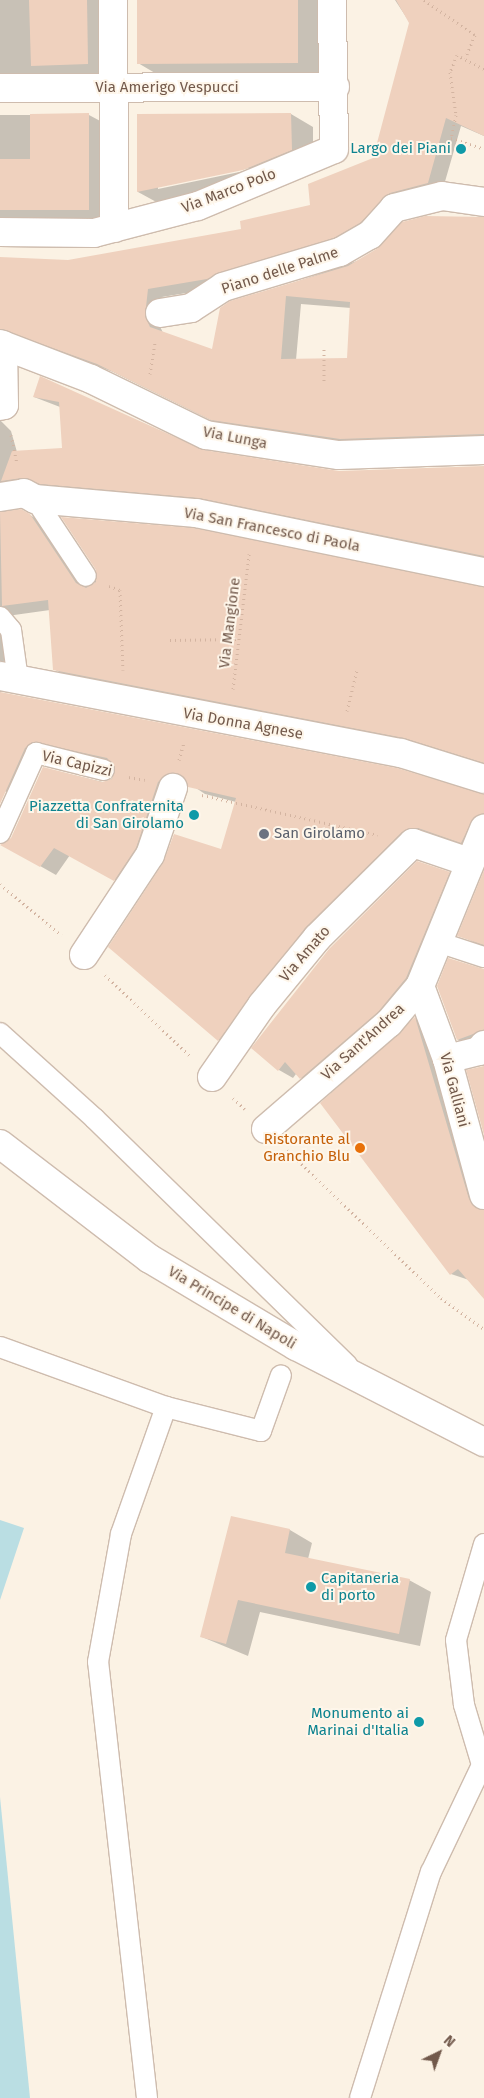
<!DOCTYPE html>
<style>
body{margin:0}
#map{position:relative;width:484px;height:2098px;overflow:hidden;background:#fbf2e4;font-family:"Fira Sans",sans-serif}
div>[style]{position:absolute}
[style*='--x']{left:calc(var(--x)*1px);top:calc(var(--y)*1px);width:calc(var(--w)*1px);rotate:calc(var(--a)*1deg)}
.water>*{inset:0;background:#badee3}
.shadow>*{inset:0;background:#0003}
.building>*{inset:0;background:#efd1be}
.path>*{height:3px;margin-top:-1.5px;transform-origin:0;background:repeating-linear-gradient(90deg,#d3b4a1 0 1px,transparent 0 5px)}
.roads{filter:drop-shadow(1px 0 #cebcae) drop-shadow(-1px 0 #cebcae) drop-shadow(0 1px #cebcae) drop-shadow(0 -1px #cebcae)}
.service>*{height:20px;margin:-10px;padding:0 10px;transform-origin:10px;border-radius:10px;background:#fff}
.pedestrian>*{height:28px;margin:-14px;padding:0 14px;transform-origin:14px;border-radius:14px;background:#fff}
.minor>*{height:28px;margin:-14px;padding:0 14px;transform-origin:14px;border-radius:14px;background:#fff}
.dots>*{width:14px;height:14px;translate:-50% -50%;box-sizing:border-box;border:2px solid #fef6ea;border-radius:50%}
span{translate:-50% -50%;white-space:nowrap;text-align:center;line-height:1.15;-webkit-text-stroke:4px #fef6ea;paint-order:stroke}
.street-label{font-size:15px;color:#72594b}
.culture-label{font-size:15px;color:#0d838f}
.right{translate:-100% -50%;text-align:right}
.left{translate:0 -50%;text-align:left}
.worship-label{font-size:15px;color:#5b616d}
.food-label{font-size:15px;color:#c56008}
.north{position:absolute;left:414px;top:2028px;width:50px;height:50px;-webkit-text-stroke:4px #fef6ea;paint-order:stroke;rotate:42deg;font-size:14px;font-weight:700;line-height:20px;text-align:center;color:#72594b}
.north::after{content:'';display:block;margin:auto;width:18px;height:22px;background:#72594b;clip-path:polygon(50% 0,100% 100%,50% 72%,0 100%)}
</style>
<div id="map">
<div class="water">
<i style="clip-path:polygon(0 1520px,24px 1528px,0 1600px)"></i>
<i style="clip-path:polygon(0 1797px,30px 2098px,0 2098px)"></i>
</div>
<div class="shadow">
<i style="clip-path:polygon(0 0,105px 0,106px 74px,0 74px)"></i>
<i style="clip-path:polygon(138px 0,320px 0,320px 75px,160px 76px,138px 63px)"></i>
<i style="clip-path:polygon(evenodd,395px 0,484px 0,484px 136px,461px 126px,442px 192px,375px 231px,223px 287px,162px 297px,159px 324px,163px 333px,213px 351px,221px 308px,484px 217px,484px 443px,356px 447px,227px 428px,113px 372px,22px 337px,0 335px,0 258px,68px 261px,242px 230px,312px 206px,374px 159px,410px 23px,395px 0,301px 304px,351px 308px,348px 359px,296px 360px,301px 304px)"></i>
<i style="clip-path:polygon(evenodd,291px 114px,313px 127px,313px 162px,160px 204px,138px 192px,138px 116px,291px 114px,249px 168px,249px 170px,158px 189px,158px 187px,249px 168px)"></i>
<i style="clip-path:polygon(0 115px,89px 115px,104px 123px,103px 218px,0 218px)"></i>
<i style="clip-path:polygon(41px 378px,199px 450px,337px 472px,484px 467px,484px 561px,215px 506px,0 506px,0 420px,11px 431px,17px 452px,63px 449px,60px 407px,34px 397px)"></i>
<i style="clip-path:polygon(0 510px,30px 515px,45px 524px,89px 587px,94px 587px,97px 570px,484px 588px,484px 765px,69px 678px,54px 669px,50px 610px,7px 616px,10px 639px,0 679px)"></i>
<i style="clip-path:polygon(0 687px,1px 693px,484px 794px,484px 835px,477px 851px,417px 840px,233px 1049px,219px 1040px,222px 851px,236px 802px,205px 794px,187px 782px,178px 784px,130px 888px,70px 855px,56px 875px,3px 845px,12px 839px,43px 768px,107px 783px,117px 773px,112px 764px,48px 749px,22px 796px,0 790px)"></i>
<i style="clip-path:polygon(449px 873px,463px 881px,421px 986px,315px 1087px,296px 1074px,293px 1078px,279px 1070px,253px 1048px)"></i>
<i style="clip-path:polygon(484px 874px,484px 947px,459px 935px)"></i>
<i style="clip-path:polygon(484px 969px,484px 1044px,473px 1048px,458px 1040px)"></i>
<i style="clip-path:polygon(415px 1018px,429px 1027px,484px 1209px,484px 1297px,469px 1280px,451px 1274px)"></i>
<i style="clip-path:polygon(232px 1517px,290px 1530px,312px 1543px,308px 1559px,409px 1580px,431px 1592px,420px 1646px,260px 1612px,248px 1656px,202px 1637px)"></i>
</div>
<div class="building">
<i style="clip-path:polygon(29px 0,87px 0,88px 64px,31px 66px)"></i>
<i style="clip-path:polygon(137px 0,298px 0,298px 63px,137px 64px)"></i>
<i style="clip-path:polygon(evenodd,396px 0,484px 0,484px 136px,446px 118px,428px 183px,390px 193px,360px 223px,334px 238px,207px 279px,148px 289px,145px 316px,150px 327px,212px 349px,220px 308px,230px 301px,348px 266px,378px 248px,402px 222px,425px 216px,484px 217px,484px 434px,340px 439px,211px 420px,97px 364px,0 329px,0 257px,68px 260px,241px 229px,240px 221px,310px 205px,308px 184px,373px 158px,409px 23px,396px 0,286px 296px,350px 302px,347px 358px,281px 359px,286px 296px)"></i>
<i style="clip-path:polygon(291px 113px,292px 150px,243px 170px,137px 192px,137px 114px)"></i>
<i style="clip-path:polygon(30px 114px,89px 113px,89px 210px,0 210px,0 159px,30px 159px)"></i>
<i style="clip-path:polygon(40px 376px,204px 450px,339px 471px,484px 466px,484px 556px,199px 498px,40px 484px,22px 478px,1px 481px,12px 451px,62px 448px,59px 402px,33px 397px)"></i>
<i style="clip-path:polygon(21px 509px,30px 514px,76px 583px,86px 588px,96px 582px,96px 570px,61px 517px,194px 528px,484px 587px,484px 763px,404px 738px,53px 670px,48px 600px,2px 606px,0 512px)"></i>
<i style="clip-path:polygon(0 692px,397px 768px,484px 794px,484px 814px,474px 817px,461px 843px,418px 828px,402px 832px,305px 928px,218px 1041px,108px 947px,163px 863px,174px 834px,221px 849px,236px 798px,188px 787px,184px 777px,170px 773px,158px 782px,136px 848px,114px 881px,54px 848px,40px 867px,0 845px,11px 838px,43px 767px,102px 782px,112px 779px,115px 767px,107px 758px,33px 742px,25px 748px,0 804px)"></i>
<i style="clip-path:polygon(417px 861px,450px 872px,406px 978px,378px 1012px,300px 1079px,285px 1062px,278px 1071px,251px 1048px,329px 949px)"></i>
<i style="clip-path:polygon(484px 870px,484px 945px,457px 936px)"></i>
<i style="clip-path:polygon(448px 958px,484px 969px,484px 1030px,457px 1040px,437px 986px)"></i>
<i style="clip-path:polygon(415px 1017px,469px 1199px,484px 1210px,484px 1299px,458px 1269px,450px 1275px,320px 1103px)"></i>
<i style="clip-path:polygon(484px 1066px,484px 1135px,466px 1070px)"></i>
<i style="clip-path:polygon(231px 1516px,290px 1529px,285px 1553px,410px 1579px,399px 1634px,238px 1600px,226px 1644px,200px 1637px)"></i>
</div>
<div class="path">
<i style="--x:424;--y:0;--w:62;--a:34.5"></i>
<i style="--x:475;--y:35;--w:25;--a:113"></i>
<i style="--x:484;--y:69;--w:30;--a:-153"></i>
<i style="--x:457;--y:55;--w:18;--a:112"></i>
<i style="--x:450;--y:72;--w:43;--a:82.1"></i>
<i style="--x:456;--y:115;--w:24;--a:102"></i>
<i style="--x:451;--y:138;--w:35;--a:18"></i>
<i style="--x:150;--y:374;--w:31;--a:-81"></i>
<i style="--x:324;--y:381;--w:35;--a:-90"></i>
<i style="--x:11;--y:435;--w:29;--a:78"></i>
<i style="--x:109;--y:586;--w:12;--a:20"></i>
<i style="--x:120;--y:590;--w:80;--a:87.9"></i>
<i style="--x:170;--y:640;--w:69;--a:-0.8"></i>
<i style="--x:233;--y:689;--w:136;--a:-83.2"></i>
<i style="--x:347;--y:711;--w:42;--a:-76.3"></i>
<i style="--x:179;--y:760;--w:19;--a:-74"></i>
<i style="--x:129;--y:777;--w:16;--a:11"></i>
<i style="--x:202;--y:795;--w:180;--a:12.8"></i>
<i style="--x:0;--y:884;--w:80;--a:39.9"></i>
<i style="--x:105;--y:975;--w:119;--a:43.6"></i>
<i style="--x:233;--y:1098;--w:16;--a:43"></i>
<i style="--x:287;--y:1150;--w:214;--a:43.9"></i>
<i style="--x:441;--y:1298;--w:53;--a:35.8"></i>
</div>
<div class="roads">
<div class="service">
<i style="--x:35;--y:499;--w:92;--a:56.5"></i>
<i style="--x:0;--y:617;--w:17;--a:50"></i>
<i style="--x:11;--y:630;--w:50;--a:82"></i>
<i style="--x:0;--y:833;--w:88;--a:-65.8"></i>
<i style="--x:36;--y:753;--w:70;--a:14"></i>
<i style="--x:438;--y:942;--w:48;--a:18.1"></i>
<i style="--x:0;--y:1033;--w:127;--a:42.1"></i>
<i style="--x:94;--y:1118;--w:354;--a:44.3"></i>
<i style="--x:0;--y:1347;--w:177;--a:19.9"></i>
<i style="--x:166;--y:1407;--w:98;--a:14.2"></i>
<i style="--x:261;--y:1431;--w:59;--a:-70.3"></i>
<i style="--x:147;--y:2098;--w:439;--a:-96.4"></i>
<i style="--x:98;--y:1662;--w:130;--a:-79.8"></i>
<i style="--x:121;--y:1534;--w:135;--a:-70.5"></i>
<i style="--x:360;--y:2098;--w:237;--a:-72.6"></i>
<i style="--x:431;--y:1872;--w:119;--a:-64.5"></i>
<i style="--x:482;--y:1765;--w:63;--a:-106.7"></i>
<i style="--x:464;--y:1705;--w:65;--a:-97"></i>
<i style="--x:456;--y:1640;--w:100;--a:-73.7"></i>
</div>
<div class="pedestrian">
<i style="--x:84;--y:955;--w:120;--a:-56.6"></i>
<i style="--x:150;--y:855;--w:71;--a:-71.1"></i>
</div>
<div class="minor">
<i style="--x:113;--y:0;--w:228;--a:89.7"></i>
<i style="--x:0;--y:88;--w:335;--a:-0.2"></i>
<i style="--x:0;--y:232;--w:94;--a:0.6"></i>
<i style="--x:94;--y:233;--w:107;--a:-14.6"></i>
<i style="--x:198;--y:206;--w:147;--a:-22.7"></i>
<i style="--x:334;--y:149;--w:149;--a:-90.8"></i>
<i style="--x:160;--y:313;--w:31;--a:-9"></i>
<i style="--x:191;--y:308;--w:38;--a:-33"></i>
<i style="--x:223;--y:287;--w:122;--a:-16.7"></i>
<i style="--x:340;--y:252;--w:34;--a:-30"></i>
<i style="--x:370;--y:235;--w:36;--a:-48"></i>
<i style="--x:394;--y:208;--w:49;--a:-14"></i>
<i style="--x:442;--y:196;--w:42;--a:8.1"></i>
<i style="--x:0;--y:344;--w:97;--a:21"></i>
<i style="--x:91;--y:379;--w:128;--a:26"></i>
<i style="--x:206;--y:435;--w:134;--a:8.6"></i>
<i style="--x:339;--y:455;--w:145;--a:-2"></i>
<i style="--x:0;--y:406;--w:4;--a:-14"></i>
<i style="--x:4;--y:405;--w:60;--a:-91"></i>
<i style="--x:0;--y:497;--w:24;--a:-9"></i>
<i style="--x:24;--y:493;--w:13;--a:29"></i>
<i style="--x:35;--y:499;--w:162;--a:5"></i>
<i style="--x:196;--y:513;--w:294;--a:11.6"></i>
<i style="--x:0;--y:676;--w:408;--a:10.9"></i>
<i style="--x:401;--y:753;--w:87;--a:17.4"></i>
<i style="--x:420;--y:986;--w:78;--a:69.7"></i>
<i style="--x:447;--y:1059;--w:141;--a:74.8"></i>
<i style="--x:447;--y:1059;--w:33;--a:-14"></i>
<i style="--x:479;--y:1051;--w:8;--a:-50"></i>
<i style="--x:212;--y:1077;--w:88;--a:-55.2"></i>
<i style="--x:262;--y:1005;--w:87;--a:-50.6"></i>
<i style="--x:317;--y:938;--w:135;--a:-44.7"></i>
<i style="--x:413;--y:843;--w:59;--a:18.7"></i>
<i style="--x:266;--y:1129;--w:162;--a:-40.8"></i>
<i style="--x:389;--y:1023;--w:48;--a:-50"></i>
<i style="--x:420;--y:986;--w:170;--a:-67.8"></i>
<i style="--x:0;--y:1144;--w:189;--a:37.5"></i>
<i style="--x:150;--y:1259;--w:170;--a:30.8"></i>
<i style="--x:296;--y:1346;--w:211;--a:27.1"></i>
</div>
</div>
<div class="dots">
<i style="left:461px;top:149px;background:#0f9aa8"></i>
<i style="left:194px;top:815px;background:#0f9aa8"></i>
<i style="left:264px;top:834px;background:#6b7280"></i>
<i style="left:360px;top:1148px;background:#e8710a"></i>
<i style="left:311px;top:1587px;background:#0f9aa8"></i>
<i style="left:419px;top:1722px;background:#0f9aa8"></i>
</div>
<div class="street-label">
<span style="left:167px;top:88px">Via Amerigo Vespucci</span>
<span style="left:229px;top:191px;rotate:-21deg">Via Marco Polo</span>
<span style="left:280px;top:271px;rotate:-18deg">Piano delle Palme</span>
<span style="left:235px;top:438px;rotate:11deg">Via Lunga</span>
<span style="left:272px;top:530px;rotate:11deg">Via San Francesco di Paola</span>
<span style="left:230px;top:623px;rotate:-83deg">Via Mangione</span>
<span style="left:243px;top:724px;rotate:10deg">Via Donna Agnese</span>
<span style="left:77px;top:764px;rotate:13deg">Via Capizzi</span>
<span style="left:305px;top:954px;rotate:-49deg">Via Amato</span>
<span style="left:363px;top:1042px;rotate:-42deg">Via Sant'Andrea</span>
<span style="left:454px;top:1090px;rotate:75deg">Via Galliani</span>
<span style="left:232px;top:1308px;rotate:31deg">Via Principe di Napoli</span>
</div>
<div class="culture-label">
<span class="right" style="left:451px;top:149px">Largo dei Piani</span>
<span class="right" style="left:184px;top:815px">Piazzetta Confraternita<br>di San Girolamo</span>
<span class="left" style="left:321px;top:1587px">Capitaneria<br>di porto</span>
<span class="right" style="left:409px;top:1722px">Monumento ai<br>Marinai d'Italia</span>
</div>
<div class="worship-label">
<span class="left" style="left:274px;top:834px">San Girolamo</span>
</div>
<div class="food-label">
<span class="right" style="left:350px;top:1148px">Ristorante al<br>Granchio Blu</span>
</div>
<div class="north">N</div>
</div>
